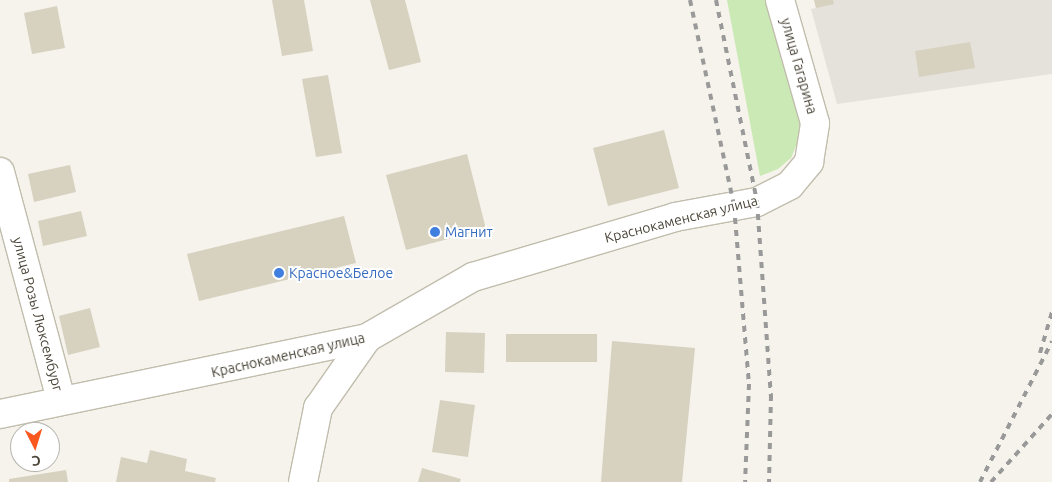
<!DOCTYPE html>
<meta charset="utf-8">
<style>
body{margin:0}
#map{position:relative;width:1052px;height:482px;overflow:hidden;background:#f5f3eb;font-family:Ubuntu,sans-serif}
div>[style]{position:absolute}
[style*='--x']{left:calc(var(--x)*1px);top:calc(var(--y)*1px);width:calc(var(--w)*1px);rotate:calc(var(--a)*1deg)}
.industrial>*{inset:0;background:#e5e2dc}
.green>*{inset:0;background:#cbe9b4}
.building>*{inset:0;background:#d7d1c0}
.roads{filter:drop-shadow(1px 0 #c1bdad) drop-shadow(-1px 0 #c1bdad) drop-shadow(0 1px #c1bdad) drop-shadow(0 -1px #c1bdad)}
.minor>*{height:28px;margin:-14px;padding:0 14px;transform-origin:14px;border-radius:14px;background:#fff}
.rail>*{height:4px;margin-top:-2px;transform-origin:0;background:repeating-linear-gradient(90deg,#999 0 6px,transparent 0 12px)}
.dots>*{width:14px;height:14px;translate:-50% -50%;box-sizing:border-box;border:2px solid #fff;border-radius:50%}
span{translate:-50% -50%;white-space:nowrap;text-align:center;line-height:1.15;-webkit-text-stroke:4px #fff;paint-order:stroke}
.street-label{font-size:14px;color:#4a4538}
.shop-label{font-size:14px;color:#366cbe}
.left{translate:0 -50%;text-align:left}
.north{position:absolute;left:10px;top:422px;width:50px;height:50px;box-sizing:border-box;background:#fff;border:1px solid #b7b5af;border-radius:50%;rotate:175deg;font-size:14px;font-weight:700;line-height:20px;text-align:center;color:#4a4538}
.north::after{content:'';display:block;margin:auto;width:18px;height:22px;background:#f9591e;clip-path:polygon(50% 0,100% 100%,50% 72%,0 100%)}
</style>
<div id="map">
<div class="industrial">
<i style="clip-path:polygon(814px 0,1052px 0,1052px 74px,837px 104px,811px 9px,816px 8px)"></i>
</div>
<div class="green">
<i style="clip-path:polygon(727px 0,767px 0,801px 115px,801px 134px,791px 158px,778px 169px,760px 176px)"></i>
</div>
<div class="building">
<i style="clip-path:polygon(272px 0,304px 0,313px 51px,282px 56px)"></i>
<i style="clip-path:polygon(370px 0,405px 0,421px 62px,389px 70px)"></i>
<i style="clip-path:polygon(814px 0,833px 0,834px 4px,816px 8px)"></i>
<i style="clip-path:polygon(57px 6px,65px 48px,32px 54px,24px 13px)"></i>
<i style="clip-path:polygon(970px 42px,975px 68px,919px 77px,915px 51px)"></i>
<i style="clip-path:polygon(328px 75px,342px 153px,316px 157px,302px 79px)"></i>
<i style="clip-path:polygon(664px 130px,679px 188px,608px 206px,593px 148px)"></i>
<i style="clip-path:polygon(467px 154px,486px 229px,406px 250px,386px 175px)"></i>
<i style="clip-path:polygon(70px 165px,76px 192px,34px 202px,28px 174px)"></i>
<i style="clip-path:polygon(81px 211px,87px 236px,43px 246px,38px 221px)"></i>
<i style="clip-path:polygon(344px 216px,356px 263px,199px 301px,187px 254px)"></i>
<i style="clip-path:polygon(90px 308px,100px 347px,68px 355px,59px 316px)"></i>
<i style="clip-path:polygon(446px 332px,485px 333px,484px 373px,445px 372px)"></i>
<i style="clip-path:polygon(506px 334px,597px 334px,597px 362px,506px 362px)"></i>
<i style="clip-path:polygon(612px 341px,695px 348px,682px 482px,601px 482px)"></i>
<i style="clip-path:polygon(440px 400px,475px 405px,468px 457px,432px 452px)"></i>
<i style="clip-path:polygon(150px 450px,187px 459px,185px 471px,216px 478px,215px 482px,116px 482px,121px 457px,147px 463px)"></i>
<i style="clip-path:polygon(422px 468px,461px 479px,460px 482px,418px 482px)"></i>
<i style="clip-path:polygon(66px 470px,68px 482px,9px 482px,9px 479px)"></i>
</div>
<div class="roads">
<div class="minor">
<i style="--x:0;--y:172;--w:235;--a:75"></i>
<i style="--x:0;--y:414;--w:375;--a:-11.7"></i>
<i style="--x:367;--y:338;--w:122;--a:-29.9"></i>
<i style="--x:473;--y:277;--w:211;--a:-16.5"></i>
<i style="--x:675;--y:217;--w:83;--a:-10.4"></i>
<i style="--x:757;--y:202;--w:37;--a:-27"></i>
<i style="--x:790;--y:185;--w:30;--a:-50"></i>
<i style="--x:809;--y:162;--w:39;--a:-81"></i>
<i style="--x:815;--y:123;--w:128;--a:-105.9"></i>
<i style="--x:303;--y:482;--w:76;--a:-78.5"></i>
<i style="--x:318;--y:408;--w:85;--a:-55"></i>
</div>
</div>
<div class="rail">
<i style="--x:690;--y:0;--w:211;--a:77.9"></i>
<i style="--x:734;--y:206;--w:179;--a:85.2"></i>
<i style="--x:749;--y:384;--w:98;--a:92.3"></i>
<i style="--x:716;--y:0;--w:206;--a:78.5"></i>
<i style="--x:757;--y:202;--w:194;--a:85.9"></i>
<i style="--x:771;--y:395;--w:87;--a:91.3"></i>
<i style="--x:1040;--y:353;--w:43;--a:-73.7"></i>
<i style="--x:980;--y:482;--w:158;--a:-62.9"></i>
<i style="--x:991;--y:482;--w:91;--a:-48.1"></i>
</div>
<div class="dots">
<i style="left:435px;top:232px;background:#3f7fe0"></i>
<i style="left:279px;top:273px;background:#3f7fe0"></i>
</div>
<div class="street-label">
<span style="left:799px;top:66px;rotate:74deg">улица Гагарина</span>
<span style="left:681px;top:219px;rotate:-14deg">Краснокаменская улица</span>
<span style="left:38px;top:314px;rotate:75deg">улица Розы Люксембург</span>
<span style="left:288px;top:355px;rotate:-13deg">Краснокаменская улица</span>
</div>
<div class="shop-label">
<span class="left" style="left:445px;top:232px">Магнит</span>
<span class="left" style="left:289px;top:273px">Красное&amp;Белое</span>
</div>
<div class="north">С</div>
</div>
